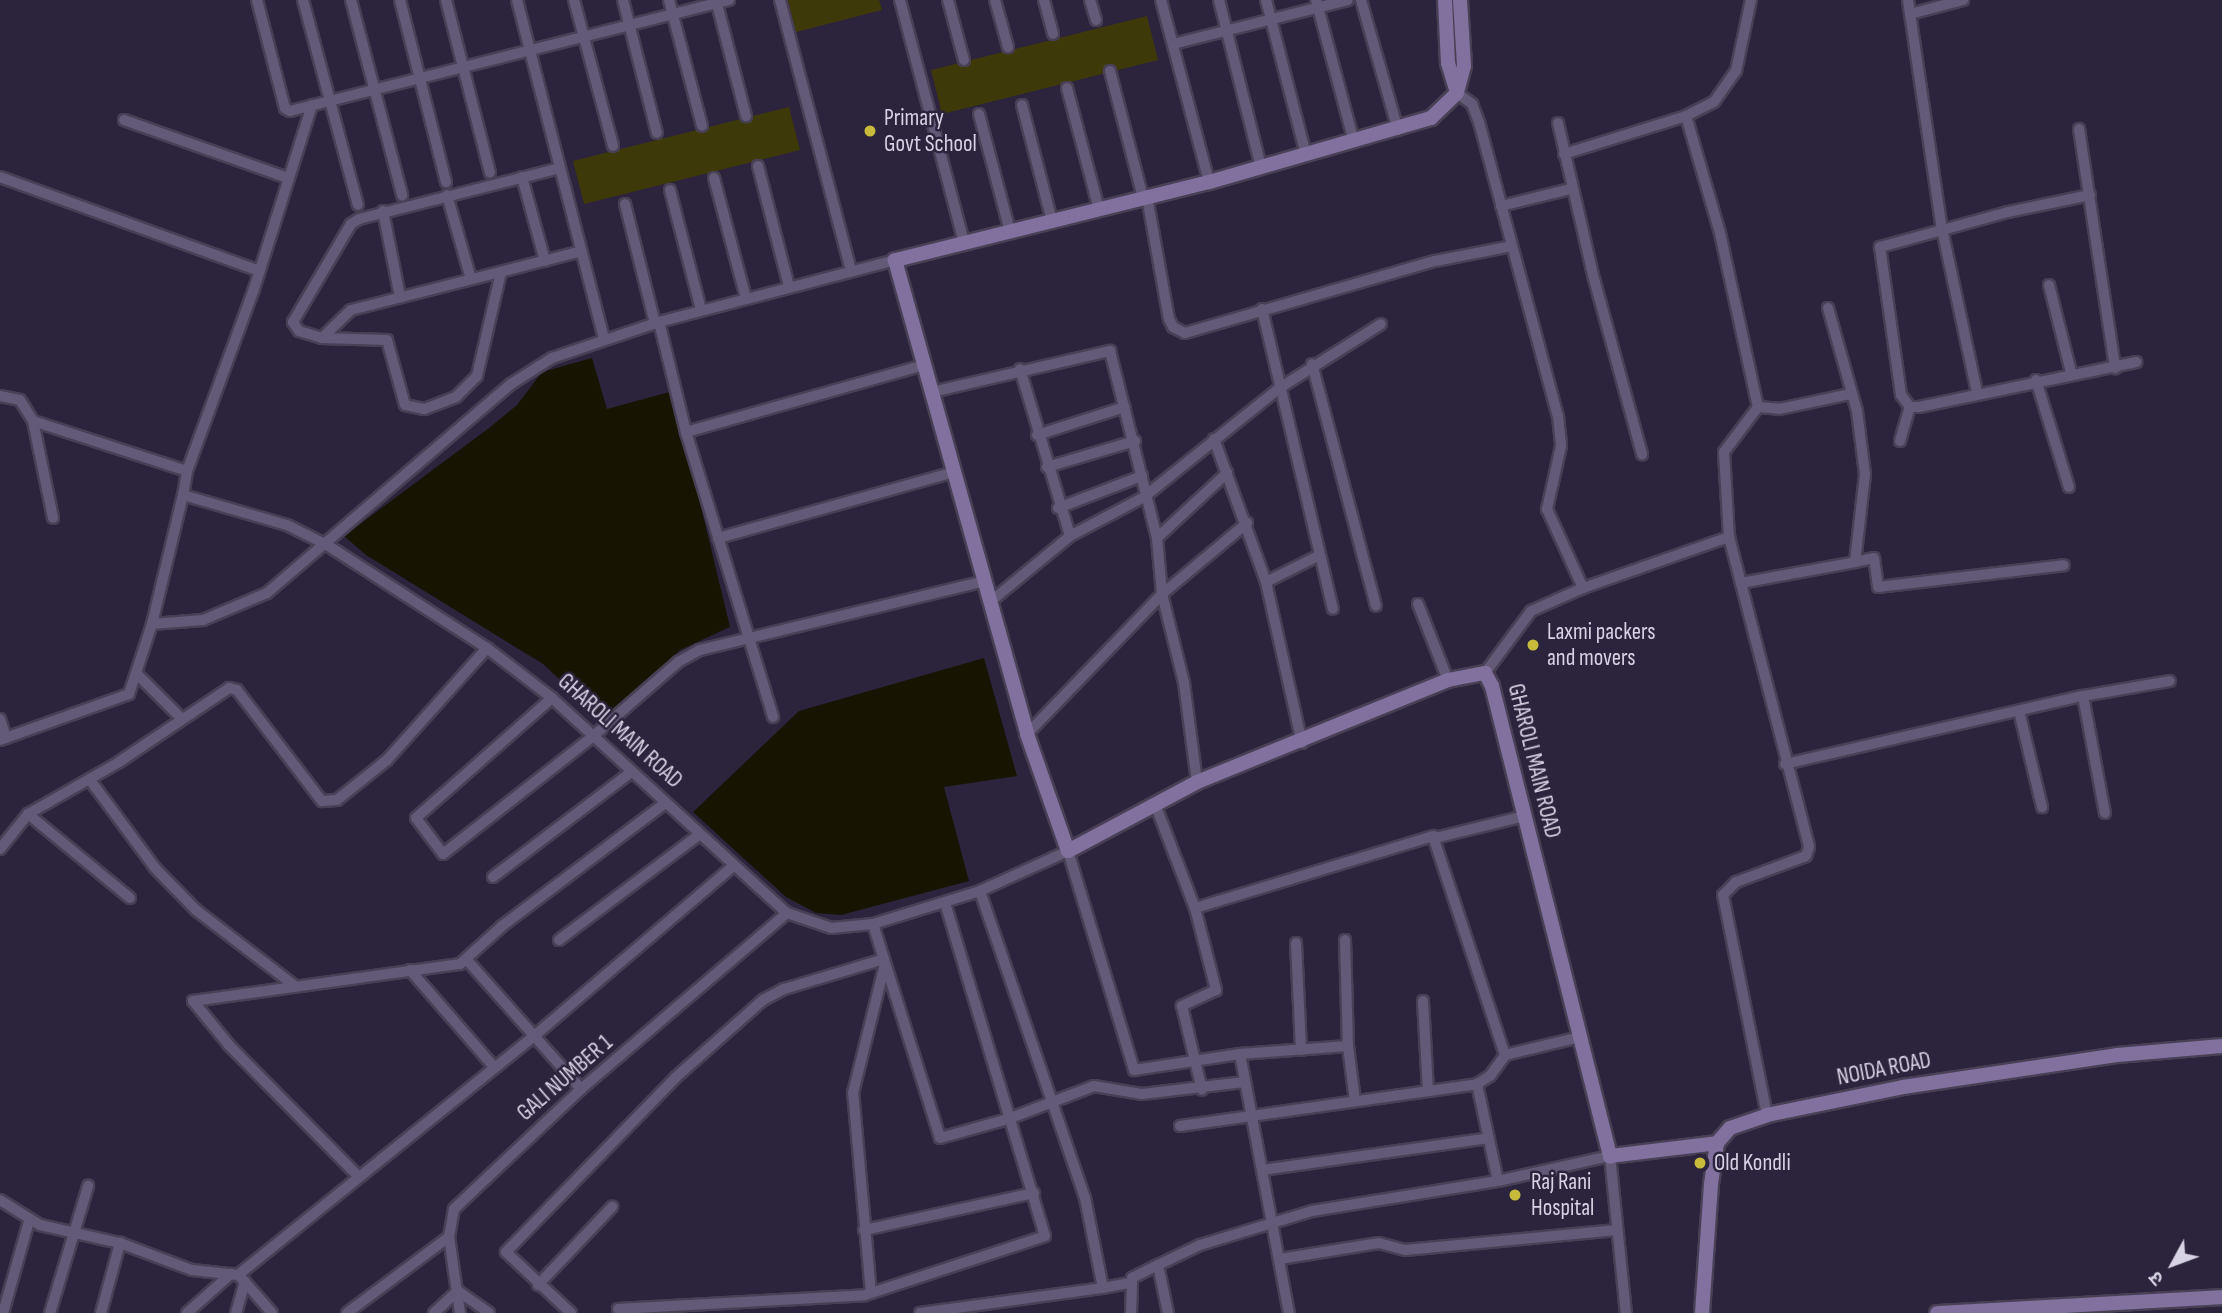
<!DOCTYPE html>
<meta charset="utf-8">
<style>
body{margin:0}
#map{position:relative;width:2222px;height:1313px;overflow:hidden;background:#2c243d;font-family:"Sofia Sans Condensed","Noto Sans Devanagari",sans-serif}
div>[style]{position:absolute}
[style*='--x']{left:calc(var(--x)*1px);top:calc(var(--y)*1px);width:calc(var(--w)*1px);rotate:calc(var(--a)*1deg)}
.green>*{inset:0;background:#3e3908}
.water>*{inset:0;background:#171502}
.roads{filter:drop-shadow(2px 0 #484055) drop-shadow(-2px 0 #484055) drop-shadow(0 2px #484055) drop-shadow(0 -2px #484055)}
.street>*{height:10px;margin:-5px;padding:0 5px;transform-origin:5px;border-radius:5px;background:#635a77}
.secondary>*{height:14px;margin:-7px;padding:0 7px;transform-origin:7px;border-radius:7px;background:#80719e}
.dots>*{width:19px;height:19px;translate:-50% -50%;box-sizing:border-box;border:4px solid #2c243d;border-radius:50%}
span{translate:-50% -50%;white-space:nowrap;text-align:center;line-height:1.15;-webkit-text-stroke:5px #2c243d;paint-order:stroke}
.poi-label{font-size:23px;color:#d8d3e4}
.left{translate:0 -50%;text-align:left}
.street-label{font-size:23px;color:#d8d3e4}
.north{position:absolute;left:2138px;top:1229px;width:70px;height:70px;-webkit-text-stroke:5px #2c243d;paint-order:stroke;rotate:229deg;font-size:19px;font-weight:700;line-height:28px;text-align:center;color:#d8d3e4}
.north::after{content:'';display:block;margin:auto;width:24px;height:32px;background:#d8d3e4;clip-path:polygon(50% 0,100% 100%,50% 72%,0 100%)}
</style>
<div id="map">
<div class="green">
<i style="clip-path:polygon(788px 0,879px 0,882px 10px,796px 32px)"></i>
<i style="clip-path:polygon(1147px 16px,1158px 60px,942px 114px,931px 70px)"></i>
<i style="clip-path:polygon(789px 107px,800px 150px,584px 204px,573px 161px)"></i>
</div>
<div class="water">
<i style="clip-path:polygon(592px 358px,607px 409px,673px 391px,730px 627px,680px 650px,606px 723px,543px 664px,366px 555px,344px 536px,489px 428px,517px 405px,542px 372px)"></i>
<i style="clip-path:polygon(984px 658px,1017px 776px,944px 787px,969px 881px,841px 915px,816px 913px,786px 897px,693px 812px,799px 711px)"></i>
</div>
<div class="roads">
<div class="street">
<i style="--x:257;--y:0;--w:112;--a:75.5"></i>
<i style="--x:285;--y:108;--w:6;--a:31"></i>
<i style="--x:290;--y:111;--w:453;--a:-14.2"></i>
<i style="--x:303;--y:0;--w:212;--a:75"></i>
<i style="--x:351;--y:0;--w:202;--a:75.3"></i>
<i style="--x:400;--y:0;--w:188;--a:75.8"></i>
<i style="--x:446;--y:0;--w:178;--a:75.7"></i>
<i style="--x:517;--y:0;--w:349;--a:75.6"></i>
<i style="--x:574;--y:0;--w:151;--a:75"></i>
<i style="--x:623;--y:0;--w:137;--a:75.7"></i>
<i style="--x:669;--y:0;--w:130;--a:75.3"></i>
<i style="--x:716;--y:0;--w:120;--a:75.5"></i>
<i style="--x:780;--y:0;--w:280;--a:75.3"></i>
<i style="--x:900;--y:0;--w:251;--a:75.2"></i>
<i style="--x:948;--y:0;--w:62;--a:75.1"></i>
<i style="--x:995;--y:0;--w:49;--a:74.5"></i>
<i style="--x:1044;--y:0;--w:35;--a:75"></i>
<i style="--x:1090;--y:0;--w:21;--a:73"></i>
<i style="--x:1161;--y:0;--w:188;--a:75.2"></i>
<i style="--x:1219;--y:0;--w:172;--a:75.9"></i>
<i style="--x:1266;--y:0;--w:160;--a:75.5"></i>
<i style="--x:1316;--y:0;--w:147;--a:75"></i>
<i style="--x:1361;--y:0;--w:135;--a:74.1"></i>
<i style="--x:1908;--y:0;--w:232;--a:81.6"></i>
<i style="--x:1942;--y:229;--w:167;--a:77.9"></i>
<i style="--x:1910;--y:14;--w:55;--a:-14.8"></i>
<i style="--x:1173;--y:44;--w:180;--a:-14.1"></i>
<i style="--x:1110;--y:71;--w:131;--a:75.4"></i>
<i style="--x:1067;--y:88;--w:125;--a:75.2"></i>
<i style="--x:1457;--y:93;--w:19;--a:36"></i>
<i style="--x:1472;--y:104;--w:19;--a:69"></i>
<i style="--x:1479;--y:122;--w:304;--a:75"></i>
<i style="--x:1558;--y:416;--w:30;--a:84"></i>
<i style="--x:1561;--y:446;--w:65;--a:102.5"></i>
<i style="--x:1547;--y:509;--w:87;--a:65.5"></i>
<i style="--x:1022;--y:105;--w:120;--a:75.5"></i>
<i style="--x:979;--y:114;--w:121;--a:75.2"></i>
<i style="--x:1686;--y:116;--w:122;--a:73.8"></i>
<i style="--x:1720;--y:233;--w:178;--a:77.7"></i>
<i style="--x:1758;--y:407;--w:21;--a:5"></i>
<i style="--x:1779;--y:409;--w:73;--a:-11.9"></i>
<i style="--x:124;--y:120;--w:174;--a:19.5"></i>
<i style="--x:1558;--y:123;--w:156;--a:77"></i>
<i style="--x:1593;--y:275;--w:186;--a:74.7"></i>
<i style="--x:2079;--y:129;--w:242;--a:81.4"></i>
<i style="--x:1564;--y:154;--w:128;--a:-17.3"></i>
<i style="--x:1686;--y:116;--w:31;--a:-27"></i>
<i style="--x:1714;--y:102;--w:38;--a:-55"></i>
<i style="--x:1736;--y:71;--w:73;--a:-78.1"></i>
<i style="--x:758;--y:166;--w:125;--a:75.6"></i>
<i style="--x:0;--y:177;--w:276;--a:19.9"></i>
<i style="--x:522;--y:177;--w:87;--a:74.7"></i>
<i style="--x:714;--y:178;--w:124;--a:75.1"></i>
<i style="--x:670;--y:190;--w:124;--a:75.5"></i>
<i style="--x:447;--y:195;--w:87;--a:74.1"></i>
<i style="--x:2090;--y:195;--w:84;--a:168.3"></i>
<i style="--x:2008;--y:212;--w:133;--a:164.7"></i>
<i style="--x:1880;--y:247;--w:149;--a:81.9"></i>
<i style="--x:1901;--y:395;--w:15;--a:53"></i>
<i style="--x:1910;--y:407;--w:9;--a:0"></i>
<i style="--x:1919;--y:407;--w:222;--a:-11.7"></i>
<i style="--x:1147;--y:197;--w:124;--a:79.8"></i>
<i style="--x:1169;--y:319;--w:9;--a:63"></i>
<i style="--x:1173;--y:327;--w:13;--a:27"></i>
<i style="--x:1185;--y:333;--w:260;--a:-16.1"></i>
<i style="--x:1435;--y:261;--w:78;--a:-11"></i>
<i style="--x:625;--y:204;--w:123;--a:75.9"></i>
<i style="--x:1501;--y:206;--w:72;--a:-13.7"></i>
<i style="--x:383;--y:211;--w:88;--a:78.8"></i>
<i style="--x:501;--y:272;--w:107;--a:103"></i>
<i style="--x:477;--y:376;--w:30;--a:135"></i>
<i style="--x:456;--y:397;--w:34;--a:159"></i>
<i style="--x:424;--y:409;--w:19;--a:-168"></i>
<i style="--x:405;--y:405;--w:67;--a:-105.5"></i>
<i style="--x:387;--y:340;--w:65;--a:-178.2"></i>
<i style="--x:322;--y:338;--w:24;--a:-163"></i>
<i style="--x:299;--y:331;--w:11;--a:-124"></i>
<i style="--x:293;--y:322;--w:114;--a:-59.4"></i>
<i style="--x:351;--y:224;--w:9;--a:-32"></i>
<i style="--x:359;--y:219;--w:207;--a:-14.2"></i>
<i style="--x:2049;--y:285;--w:90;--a:75.8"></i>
<i style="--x:1262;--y:309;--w:308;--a:76.7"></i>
<i style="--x:659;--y:322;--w:113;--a:76.2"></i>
<i style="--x:686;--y:432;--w:298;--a:73"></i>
<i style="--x:322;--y:338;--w:40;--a:-44"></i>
<i style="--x:351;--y:310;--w:238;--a:-14.3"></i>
<i style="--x:1312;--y:364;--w:250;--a:75.2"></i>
<i style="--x:1020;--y:369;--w:174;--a:73.3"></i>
<i style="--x:2036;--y:380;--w:112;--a:72.9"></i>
<i style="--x:932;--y:392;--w:183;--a:-13"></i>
<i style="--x:1110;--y:351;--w:193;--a:75.9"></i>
<i style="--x:1157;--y:538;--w:56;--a:84.9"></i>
<i style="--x:1162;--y:594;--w:92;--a:76.1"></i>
<i style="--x:1184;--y:683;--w:100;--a:82.5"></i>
<i style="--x:0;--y:396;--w:20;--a:11"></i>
<i style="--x:20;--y:400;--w:25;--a:58"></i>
<i style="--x:33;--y:421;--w:162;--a:18"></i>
<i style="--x:187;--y:471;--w:24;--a:99"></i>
<i style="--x:183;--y:495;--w:108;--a:16.1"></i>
<i style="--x:287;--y:525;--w:45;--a:26.6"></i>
<i style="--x:327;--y:545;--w:190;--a:32.8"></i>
<i style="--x:487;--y:648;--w:82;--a:37.6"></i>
<i style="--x:552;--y:698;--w:319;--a:42.5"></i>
<i style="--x:787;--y:913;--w:46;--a:18.8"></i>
<i style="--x:831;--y:928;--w:42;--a:-5.4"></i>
<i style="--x:873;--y:924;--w:112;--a:-17.1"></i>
<i style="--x:980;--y:891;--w:97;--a:-24.4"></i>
<i style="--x:1068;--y:851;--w:229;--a:73.2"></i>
<i style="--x:1134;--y:1070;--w:107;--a:-8.6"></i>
<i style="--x:1240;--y:1054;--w:108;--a:-4.2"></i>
<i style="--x:33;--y:421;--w:99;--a:78.3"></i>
<i style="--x:686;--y:432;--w:247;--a:-15.7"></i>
<i style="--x:1037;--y:435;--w:92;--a:-17.7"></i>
<i style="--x:1214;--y:439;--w:152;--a:70"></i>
<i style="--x:1266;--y:582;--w:165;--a:77.4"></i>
<i style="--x:1900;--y:441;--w:35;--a:-74"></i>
<i style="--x:1047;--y:467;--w:92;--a:-16.5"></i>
<i style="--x:187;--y:471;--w:194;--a:-69.8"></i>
<i style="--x:254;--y:289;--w:193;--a:-72.5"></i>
<i style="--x:1058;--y:508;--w:90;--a:-20.9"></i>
<i style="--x:1729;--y:537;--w:320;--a:75.5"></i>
<i style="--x:1809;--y:847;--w:9;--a:108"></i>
<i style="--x:1806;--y:856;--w:75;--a:159.6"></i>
<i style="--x:1736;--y:882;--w:18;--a:135"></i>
<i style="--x:1723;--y:895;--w:224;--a:78.7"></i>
<i style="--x:718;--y:538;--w:245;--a:-15.6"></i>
<i style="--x:1157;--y:538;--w:96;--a:-42.9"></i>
<i style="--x:1855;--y:562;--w:19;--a:-12"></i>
<i style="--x:1874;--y:558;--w:29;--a:82"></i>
<i style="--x:1878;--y:587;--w:187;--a:-6.7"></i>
<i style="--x:1266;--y:582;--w:60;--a:-26.6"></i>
<i style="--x:1741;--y:583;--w:116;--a:-10.4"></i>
<i style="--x:1855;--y:562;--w:89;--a:-83.5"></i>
<i style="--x:1865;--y:474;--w:64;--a:-97.2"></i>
<i style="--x:1857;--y:411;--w:107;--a:-105.7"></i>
<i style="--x:990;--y:602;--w:104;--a:-39.5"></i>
<i style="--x:1070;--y:536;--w:84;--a:-27.8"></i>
<i style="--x:1144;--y:497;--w:176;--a:-38.8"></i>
<i style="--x:1281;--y:387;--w:118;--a:-32.2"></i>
<i style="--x:1418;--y:604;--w:82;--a:68.5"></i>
<i style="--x:152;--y:624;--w:51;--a:-4.5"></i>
<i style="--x:203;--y:620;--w:69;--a:-22.9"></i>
<i style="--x:267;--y:593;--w:321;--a:-40.6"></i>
<i style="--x:511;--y:384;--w:49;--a:-32.4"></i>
<i style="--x:552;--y:358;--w:113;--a:-18.6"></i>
<i style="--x:659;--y:322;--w:244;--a:-14.7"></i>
<i style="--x:1485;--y:673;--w:77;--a:-53.4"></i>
<i style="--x:1531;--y:611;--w:57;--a:-23.9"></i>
<i style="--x:1583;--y:588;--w:155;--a:-19.3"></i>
<i style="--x:1729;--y:537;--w:85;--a:-93.4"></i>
<i style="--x:1724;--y:452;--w:56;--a:-52.9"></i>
<i style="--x:138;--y:675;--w:62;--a:45"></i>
<i style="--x:2083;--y:696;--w:119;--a:79.4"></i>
<i style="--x:552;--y:698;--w:181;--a:138.6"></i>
<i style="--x:416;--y:818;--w:45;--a:53.1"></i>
<i style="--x:443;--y:854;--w:188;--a:-38.1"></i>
<i style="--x:591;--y:738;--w:116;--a:-41.1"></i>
<i style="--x:678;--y:662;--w:25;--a:-29"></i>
<i style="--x:700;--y:650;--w:293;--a:-13.6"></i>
<i style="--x:2019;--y:711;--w:99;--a:76.5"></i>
<i style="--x:0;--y:719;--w:20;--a:72"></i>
<i style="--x:1027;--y:734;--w:194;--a:-46"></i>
<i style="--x:1162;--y:594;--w:111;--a:-39.9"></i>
<i style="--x:0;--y:740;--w:137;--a:-19.6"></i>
<i style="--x:129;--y:694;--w:74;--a:-71.8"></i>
<i style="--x:152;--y:624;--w:133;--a:-76.5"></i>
<i style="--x:1785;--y:764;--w:306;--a:-12.9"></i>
<i style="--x:2083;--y:696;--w:88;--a:-9.8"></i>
<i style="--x:90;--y:780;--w:109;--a:53.5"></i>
<i style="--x:155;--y:868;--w:59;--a:45.7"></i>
<i style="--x:196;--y:910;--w:125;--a:37.5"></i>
<i style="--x:1155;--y:804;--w:111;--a:69"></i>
<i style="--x:1195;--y:908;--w:249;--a:-16.8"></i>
<i style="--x:1433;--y:836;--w:231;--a:71.8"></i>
<i style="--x:1505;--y:1055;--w:77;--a:-13.5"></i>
<i style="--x:28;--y:814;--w:132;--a:39.5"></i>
<i style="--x:1435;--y:838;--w:93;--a:-13.7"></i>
<i style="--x:0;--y:849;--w:45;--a:-51.3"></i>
<i style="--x:28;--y:814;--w:105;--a:-29.7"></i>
<i style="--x:119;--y:762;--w:133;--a:-33.9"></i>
<i style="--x:229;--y:688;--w:8;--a:14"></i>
<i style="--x:237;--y:690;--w:140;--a:52.6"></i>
<i style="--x:322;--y:801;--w:15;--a:-4"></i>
<i style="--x:337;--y:800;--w:64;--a:-38.7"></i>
<i style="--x:387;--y:760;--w:150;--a:-48.2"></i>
<i style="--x:493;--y:877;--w:172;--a:-37.2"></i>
<i style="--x:1195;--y:908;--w:85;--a:75.6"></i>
<i style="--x:1216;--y:990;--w:38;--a:155"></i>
<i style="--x:1182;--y:1006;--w:86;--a:76.6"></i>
<i style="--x:873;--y:924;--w:224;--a:72.6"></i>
<i style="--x:940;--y:1138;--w:71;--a:-15.6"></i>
<i style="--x:1008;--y:1119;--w:92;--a:-21"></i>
<i style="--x:1094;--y:1086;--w:49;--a:9.5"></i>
<i style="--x:1142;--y:1094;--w:103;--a:-6.7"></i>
<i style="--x:559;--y:940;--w:176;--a:-36.9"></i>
<i style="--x:1345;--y:940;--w:106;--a:88.4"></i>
<i style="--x:1348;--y:1046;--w:55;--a:82.7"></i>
<i style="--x:1296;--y:943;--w:107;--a:87.3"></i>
<i style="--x:467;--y:960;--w:172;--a:48.5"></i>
<i style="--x:410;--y:970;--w:128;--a:49.1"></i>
<i style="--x:1423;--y:1001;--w:90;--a:86.8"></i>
<i style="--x:1240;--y:1054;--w:264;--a:79.3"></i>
<i style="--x:1477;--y:1084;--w:99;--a:77.8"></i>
<i style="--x:1180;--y:1126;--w:300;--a:-8"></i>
<i style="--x:1477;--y:1084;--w:15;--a:-32"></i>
<i style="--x:1490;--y:1076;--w:26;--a:-54"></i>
<i style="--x:1262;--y:1170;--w:229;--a:-8"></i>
<i style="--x:358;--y:1176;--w:184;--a:-134.6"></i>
<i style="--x:229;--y:1045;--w:57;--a:-129.3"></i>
<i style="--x:193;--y:1001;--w:270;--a:-7.9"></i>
<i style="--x:460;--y:964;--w:57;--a:-42.1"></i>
<i style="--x:502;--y:926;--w:204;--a:-37"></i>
<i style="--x:0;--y:1200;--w:47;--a:32"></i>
<i style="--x:40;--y:1225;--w:82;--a:12.7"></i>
<i style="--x:120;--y:1243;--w:77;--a:20.6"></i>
<i style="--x:192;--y:1270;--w:46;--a:6.2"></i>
<i style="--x:238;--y:1275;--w:379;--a:-38.9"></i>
<i style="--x:533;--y:1037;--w:263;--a:-40.5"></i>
<i style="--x:864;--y:1230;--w:174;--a:-12.3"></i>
<i style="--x:1280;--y:1259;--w:100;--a:-9.2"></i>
<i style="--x:1379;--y:1243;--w:27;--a:15"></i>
<i style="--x:1405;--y:1250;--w:213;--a:-5.4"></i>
<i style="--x:245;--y:1282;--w:41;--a:48.9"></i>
<i style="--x:538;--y:1285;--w:108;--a:-46.5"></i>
<i style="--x:1103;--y:1288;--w:26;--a:-11"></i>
<i style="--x:871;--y:1293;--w:201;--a:-95.1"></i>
<i style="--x:853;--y:1093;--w:133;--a:-76.1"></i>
<i style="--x:618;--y:1309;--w:247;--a:-3.2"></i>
<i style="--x:865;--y:1295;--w:189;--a:-18.1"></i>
<i style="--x:1045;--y:1236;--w:348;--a:-106.7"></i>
<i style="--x:3;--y:1313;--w:96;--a:-74.2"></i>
<i style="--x:50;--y:1313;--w:133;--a:-73.3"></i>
<i style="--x:101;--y:1313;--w:73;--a:-74.8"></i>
<i style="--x:187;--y:1313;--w:59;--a:-41.6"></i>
<i style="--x:236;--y:1313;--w:32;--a:-74"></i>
<i style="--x:245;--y:1282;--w:10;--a:-135"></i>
<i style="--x:347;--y:1313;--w:127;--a:-36.7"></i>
<i style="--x:434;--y:1313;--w:33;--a:-43"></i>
<i style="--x:458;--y:1291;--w:38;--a:35"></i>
<i style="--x:460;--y:1313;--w:77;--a:-98.2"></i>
<i style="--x:449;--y:1237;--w:28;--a:-80"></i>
<i style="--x:454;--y:1209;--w:175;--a:-43.4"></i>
<i style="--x:581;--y:1089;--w:271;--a:-40.5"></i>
<i style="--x:571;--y:1313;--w:89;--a:-136.8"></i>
<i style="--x:506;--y:1252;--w:243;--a:-45.8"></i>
<i style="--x:675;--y:1078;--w:118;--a:-41.6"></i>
<i style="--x:763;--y:1000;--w:24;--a:-28"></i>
<i style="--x:784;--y:989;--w:104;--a:-16.7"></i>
<i style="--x:920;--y:1313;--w:185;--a:-7.8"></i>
<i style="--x:1103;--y:1288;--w:92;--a:-101.3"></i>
<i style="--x:1085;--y:1198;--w:324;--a:-108.9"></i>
<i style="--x:1131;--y:1313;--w:35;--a:-88"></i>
<i style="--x:1132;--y:1278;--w:29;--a:-27"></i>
<i style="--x:1168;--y:1313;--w:49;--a:-101.8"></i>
<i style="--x:1158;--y:1265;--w:47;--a:-25.5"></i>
<i style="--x:1200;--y:1245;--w:117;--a:-16.9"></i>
<i style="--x:1312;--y:1211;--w:188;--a:-9.2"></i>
<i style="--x:1498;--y:1181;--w:115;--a:-12.6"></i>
<i style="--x:1610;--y:1156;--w:158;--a:84.2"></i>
</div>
<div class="secondary">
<i style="--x:1445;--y:0;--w:63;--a:87.3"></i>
<i style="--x:1448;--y:63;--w:30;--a:73"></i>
<i style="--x:1460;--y:0;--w:66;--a:86.5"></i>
<i style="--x:1464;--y:66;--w:28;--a:105"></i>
<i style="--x:1457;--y:93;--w:36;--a:136"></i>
<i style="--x:1431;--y:118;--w:231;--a:163.9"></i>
<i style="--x:1209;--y:182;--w:324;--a:166"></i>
<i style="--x:895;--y:260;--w:492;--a:74.4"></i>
<i style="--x:1027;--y:734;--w:124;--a:70.7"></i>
<i style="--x:1068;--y:851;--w:146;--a:-28.1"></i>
<i style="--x:1197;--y:782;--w:271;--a:-22.1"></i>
<i style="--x:1448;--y:680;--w:38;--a:-11"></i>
<i style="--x:1485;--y:673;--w:15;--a:62"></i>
<i style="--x:1492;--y:686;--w:485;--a:75.9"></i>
<i style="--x:1610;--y:1156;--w:108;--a:-6.9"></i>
<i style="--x:1702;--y:1313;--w:129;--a:-86"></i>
<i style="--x:1711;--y:1184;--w:41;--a:-81.7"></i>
<i style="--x:1717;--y:1143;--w:20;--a:-49"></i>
<i style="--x:1730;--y:1128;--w:39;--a:-19"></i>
<i style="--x:1767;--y:1115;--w:139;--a:-11.6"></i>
<i style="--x:1903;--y:1087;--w:216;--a:-8.5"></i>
<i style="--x:2117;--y:1055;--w:105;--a:-4.9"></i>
<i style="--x:1937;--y:1313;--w:285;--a:-3.2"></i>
</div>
</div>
<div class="dots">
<i style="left:870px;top:131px;background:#c8bb3b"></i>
<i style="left:1533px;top:645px;background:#c8bb3b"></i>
<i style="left:1700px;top:1163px;background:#c8bb3b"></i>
<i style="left:1515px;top:1195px;background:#c8bb3b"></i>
</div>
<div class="poi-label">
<span class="left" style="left:884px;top:131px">Primary<br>Govt School</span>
<span class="left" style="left:1547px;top:645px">Laxmi packers<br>and movers</span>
<span class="left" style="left:1714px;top:1163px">Old Kondli</span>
<span class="left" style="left:1531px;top:1195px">Raj Rani<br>Hospital</span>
</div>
<div class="street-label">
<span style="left:620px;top:731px;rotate:42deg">GHAROLI MAIN ROAD</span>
<span style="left:1534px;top:761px;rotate:76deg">GHAROLI MAIN ROAD</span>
<span style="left:1884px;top:1069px;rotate:-11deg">NOIDA ROAD</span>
<span style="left:565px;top:1078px;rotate:-41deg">GALI NUMBER 1</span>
</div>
<div class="north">उ</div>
</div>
